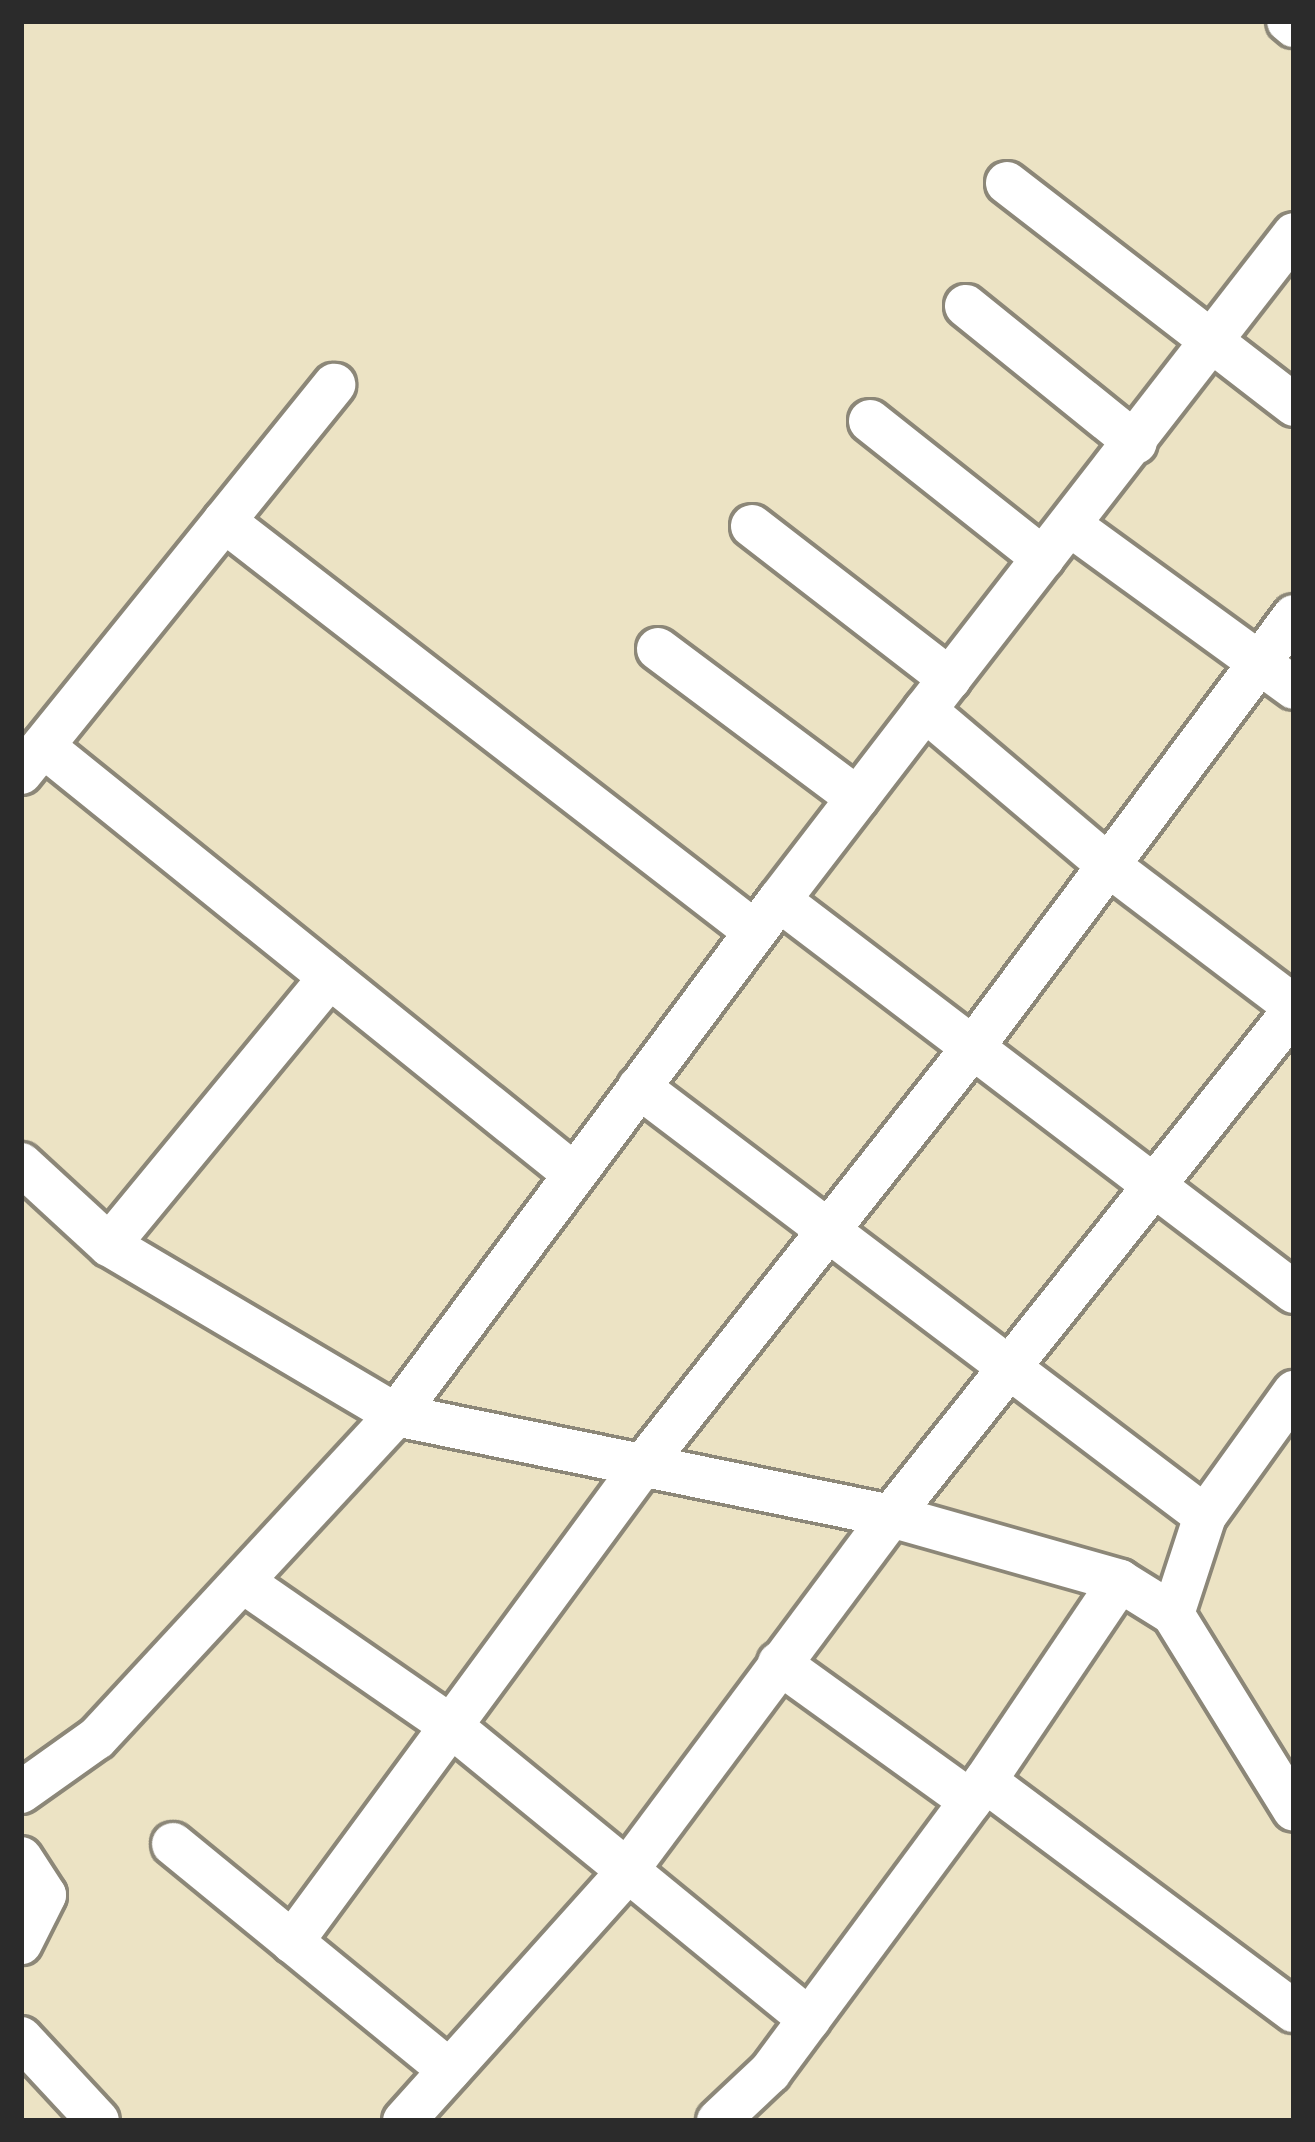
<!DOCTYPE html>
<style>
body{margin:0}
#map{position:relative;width:1315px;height:2142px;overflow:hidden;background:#ece3c4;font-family:Delius,sans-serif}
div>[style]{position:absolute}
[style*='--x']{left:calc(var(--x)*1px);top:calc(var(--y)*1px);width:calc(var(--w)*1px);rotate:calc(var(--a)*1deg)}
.roads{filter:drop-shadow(3px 0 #8c8778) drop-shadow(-3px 0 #8c8778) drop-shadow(0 3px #8c8778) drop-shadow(0 -3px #8c8778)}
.minor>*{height:42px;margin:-21px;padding:0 21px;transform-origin:21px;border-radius:21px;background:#fff}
span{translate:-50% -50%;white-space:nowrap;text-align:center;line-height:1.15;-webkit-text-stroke:10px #f6f6f2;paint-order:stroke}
.frame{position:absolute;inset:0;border:24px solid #2b2b2b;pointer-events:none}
</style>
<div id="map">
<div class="roads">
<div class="minor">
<i style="--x:1288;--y:21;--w:8;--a:40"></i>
<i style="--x:1007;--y:183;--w:363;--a:37.7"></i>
<i style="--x:1294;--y:234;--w:602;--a:127.78"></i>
<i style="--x:925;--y:710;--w:235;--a:40.3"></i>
<i style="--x:1104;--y:862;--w:238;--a:37.2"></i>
<i style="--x:966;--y:306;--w:218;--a:38.9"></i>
<i style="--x:870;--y:421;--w:221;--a:38.4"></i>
<i style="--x:224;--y:521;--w:670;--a:37.72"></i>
<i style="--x:1070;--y:525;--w:277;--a:36"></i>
<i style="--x:752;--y:526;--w:250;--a:37.7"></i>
<i style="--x:658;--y:649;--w:249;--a:36.8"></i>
<i style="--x:925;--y:710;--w:240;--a:127.5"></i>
<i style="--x:779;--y:900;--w:647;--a:37.28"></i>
<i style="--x:43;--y:746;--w:682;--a:38.87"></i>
<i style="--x:21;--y:773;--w:499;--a:-51.1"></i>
<i style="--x:639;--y:1087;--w:710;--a:37.16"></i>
<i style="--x:1205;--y:1516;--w:153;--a:-54.3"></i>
<i style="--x:21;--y:1164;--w:120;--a:42.6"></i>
<i style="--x:109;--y:1245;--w:334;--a:30.6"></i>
<i style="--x:396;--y:1415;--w:505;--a:11.53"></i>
<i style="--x:891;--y:1516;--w:238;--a:15.8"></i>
<i style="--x:1120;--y:1581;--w:62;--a:31.9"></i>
<i style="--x:1173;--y:1614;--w:230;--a:58.3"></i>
<i style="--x:109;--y:1245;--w:347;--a:-50.5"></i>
<i style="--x:243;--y:1582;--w:253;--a:34.7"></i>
<i style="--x:451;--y:1726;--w:463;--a:39.3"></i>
<i style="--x:1173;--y:1614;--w:103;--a:-71.9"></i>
<i style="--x:779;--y:1663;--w:236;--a:35.8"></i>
<i style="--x:985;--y:1781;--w:385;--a:36.7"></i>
<i style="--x:21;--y:1792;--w:93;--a:-35.4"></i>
<i style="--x:97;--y:1738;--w:440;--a:-47.2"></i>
<i style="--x:396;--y:1415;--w:642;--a:-53.36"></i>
<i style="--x:173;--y:1844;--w:357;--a:39.3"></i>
<i style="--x:21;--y:1858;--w:44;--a:57"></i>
<i style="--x:45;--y:1895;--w:54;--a:116.6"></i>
<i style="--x:292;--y:1942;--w:587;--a:-53.66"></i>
<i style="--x:640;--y:1469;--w:539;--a:-51.71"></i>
<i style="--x:974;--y:1046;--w:536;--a:-53.34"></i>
<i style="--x:21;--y:2038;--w:113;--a:47.1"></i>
<i style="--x:404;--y:2121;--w:322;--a:-48.1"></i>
<i style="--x:619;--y:1881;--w:455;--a:-53.3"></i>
<i style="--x:891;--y:1516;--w:647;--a:-51.46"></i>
<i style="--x:718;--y:2121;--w:71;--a:-43.3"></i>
<i style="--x:770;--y:2072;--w:362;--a:-53.5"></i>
<i style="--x:985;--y:1781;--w:241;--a:-56"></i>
</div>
</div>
<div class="frame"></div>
</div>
